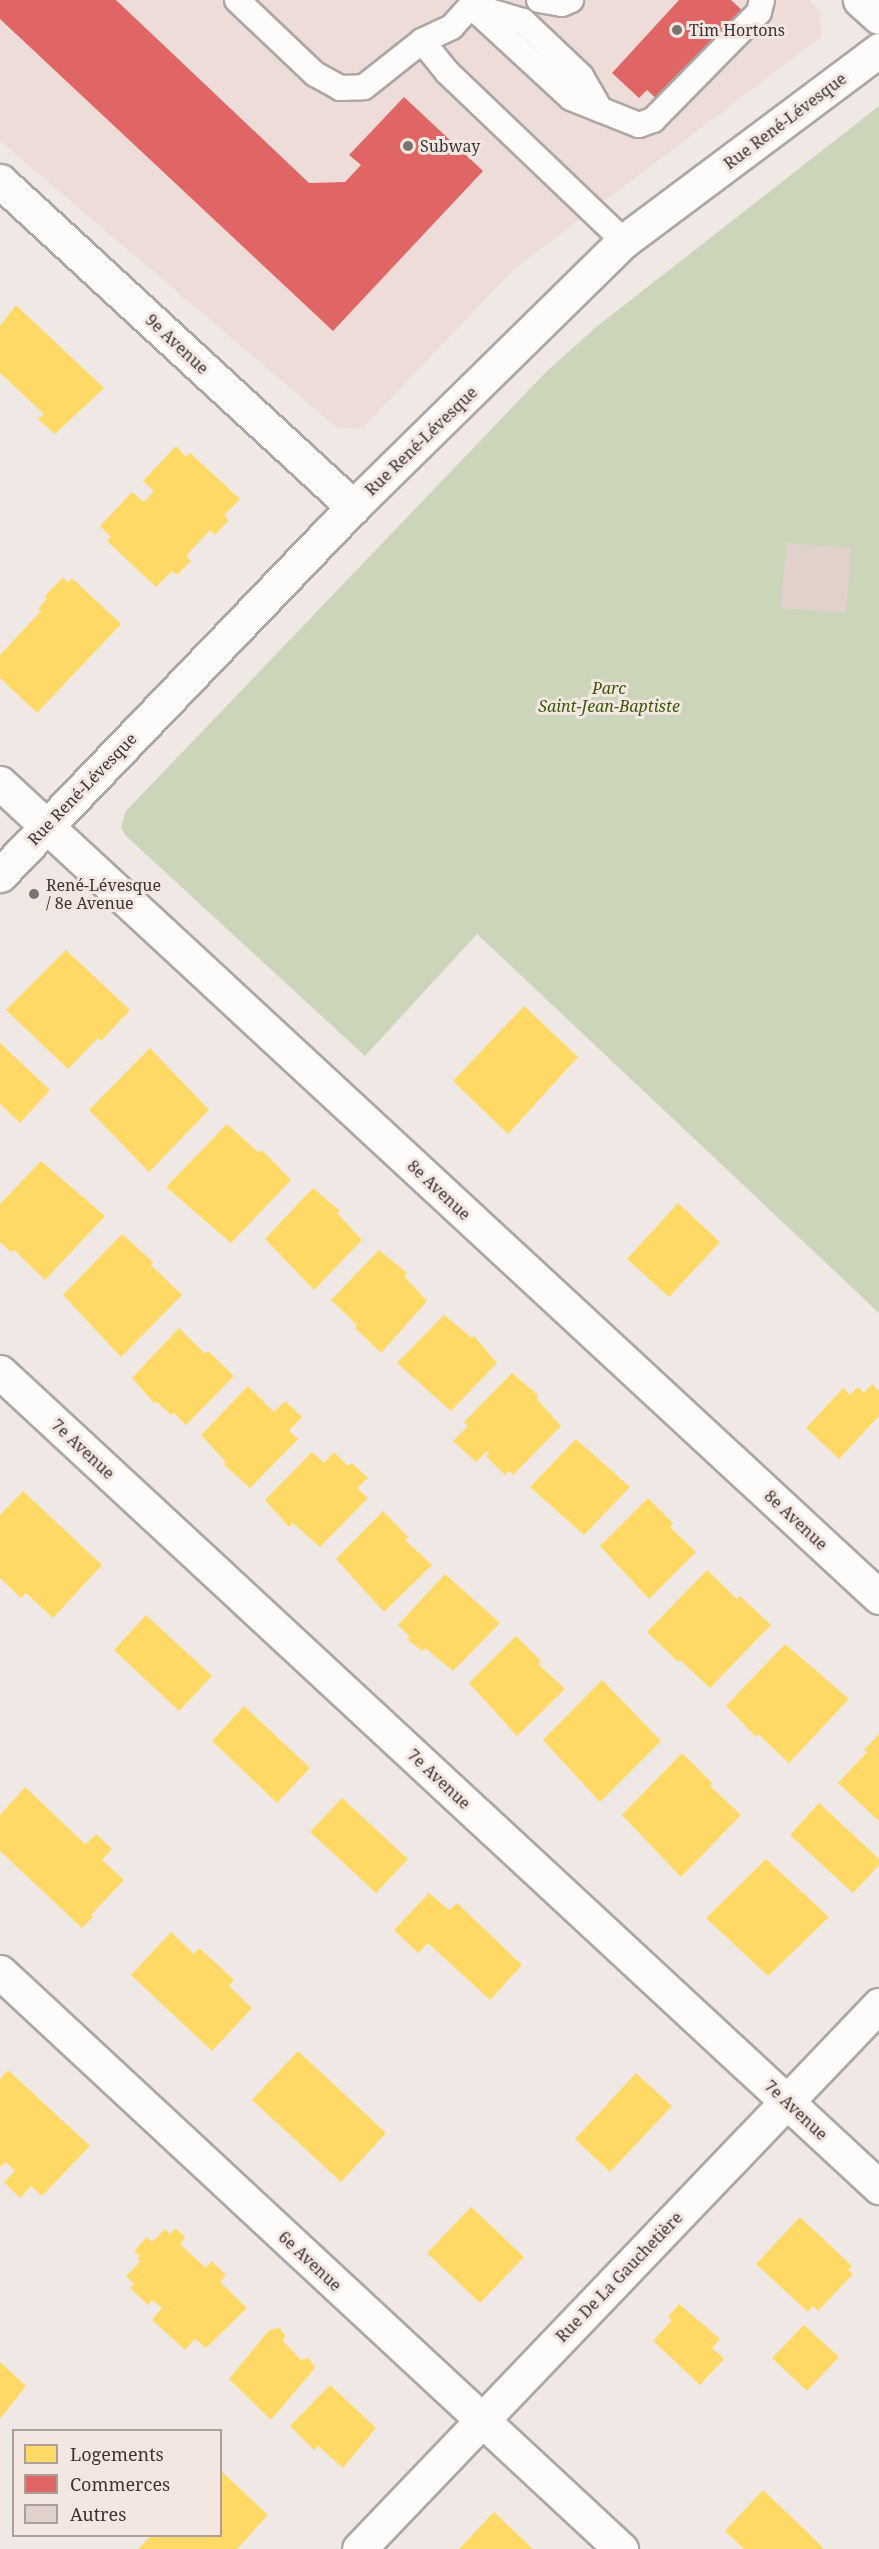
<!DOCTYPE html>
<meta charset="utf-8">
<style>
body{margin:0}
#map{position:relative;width:879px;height:2549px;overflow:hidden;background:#f0e8e4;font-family:"Noto Serif",serif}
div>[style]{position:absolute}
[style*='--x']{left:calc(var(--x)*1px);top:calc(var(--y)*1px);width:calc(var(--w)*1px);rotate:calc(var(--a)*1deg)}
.commercial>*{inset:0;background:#eedcd8}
.green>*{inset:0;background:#ccd5ba}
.homes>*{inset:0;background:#ffd966}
.shops>*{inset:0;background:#e06666}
.building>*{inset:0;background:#e0d1cb}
.roads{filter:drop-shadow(2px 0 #aca7a4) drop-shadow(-2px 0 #aca7a4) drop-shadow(0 2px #aca7a4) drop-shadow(0 -2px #aca7a4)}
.lane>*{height:24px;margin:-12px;padding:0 12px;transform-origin:12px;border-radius:12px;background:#fdfcfb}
.street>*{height:33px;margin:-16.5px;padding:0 16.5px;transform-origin:16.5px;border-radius:16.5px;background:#fdfcfb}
.secondary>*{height:33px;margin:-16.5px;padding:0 16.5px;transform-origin:16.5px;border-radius:16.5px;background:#fdfcfb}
.dots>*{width:16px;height:16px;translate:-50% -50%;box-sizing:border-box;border:3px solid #f4e6e0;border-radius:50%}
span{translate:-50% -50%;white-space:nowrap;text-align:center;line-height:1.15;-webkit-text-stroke:6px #f4e6e0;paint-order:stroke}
.poi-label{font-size:16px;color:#3a3432}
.left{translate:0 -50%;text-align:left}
.street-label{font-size:16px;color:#3a3432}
.park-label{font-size:16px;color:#3b580b;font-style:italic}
.legend{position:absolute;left:12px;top:2429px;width:210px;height:108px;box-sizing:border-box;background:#f4e6e0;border:2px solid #aa9f9a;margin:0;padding:8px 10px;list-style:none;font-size:18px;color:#3a3432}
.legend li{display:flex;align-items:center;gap:12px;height:30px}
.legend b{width:30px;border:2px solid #aa9f9a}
</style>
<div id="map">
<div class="commercial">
<i style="clip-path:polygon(0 0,809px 0,820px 12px,821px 37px,512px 271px,362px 429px,336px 427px,0 141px)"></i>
</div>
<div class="green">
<i style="clip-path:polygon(879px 106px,879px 1313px,477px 934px,365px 1056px,125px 835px,121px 827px,126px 811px,547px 371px,595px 328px)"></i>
</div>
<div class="homes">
<i style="clip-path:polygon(16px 305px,104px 388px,55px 434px,38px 419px,44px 414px,0 373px,0 326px)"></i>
<i style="clip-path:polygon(176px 446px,186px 457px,190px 453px,240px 499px,224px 515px,229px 520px,215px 535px,210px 530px,186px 556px,191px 561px,177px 575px,172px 571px,156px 587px,107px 541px,111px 537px,100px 526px,132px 492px,144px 502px,149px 497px,154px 491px,143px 481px)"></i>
<i style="clip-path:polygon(63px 577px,68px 583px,72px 578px,121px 624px,37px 713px,0 678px,0 655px,41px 611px,38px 609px,47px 598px,45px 596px)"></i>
<i style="clip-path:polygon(66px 950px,130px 1010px,101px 1041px,98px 1038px,68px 1069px,6px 1010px)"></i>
<i style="clip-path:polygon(524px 1006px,578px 1057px,508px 1134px,453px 1081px)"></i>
<i style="clip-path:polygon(0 1043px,50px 1090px,20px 1123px,0 1104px)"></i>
<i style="clip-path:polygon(150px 1048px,209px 1110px,149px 1172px,89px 1110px)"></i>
<i style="clip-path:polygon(227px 1124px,258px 1152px,262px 1150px,291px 1180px,231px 1243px,166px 1187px)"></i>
<i style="clip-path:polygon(41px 1161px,105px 1216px,45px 1280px,14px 1250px,11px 1252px,0 1242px,0 1204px)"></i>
<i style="clip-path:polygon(313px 1188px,340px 1211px,337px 1213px,362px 1240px,314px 1290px,265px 1239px)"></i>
<i style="clip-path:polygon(678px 1203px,720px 1242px,669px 1297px,627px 1259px)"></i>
<i style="clip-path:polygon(122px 1234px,153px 1262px,151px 1265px,182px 1295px,121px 1357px,63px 1295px)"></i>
<i style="clip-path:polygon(379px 1250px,407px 1273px,404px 1276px,427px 1301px,381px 1353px,355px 1328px,357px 1325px,331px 1300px)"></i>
<i style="clip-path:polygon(444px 1315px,472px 1338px,474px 1336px,497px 1363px,451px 1411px,397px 1363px)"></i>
<i style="clip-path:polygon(179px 1328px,205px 1354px,208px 1351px,234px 1376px,186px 1425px,174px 1413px,171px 1415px,157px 1402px,154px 1403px,132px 1378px)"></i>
<i style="clip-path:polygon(512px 1373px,538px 1395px,537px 1399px,561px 1426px,513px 1475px,509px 1471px,505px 1475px,486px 1456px,489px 1453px,487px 1451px,476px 1462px,453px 1441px,468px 1426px,464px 1422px)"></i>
<i style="clip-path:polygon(872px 1384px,879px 1391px,879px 1416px,839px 1459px,806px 1428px,843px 1388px,850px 1395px,858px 1387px,864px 1393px)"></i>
<i style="clip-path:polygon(248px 1386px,274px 1412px,285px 1401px,302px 1417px,289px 1431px,298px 1439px,250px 1488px,223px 1464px,226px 1462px,201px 1435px)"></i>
<i style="clip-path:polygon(576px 1439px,630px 1487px,584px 1535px,530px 1487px)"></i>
<i style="clip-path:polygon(312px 1452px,324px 1463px,334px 1452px,348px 1466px,352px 1463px,368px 1478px,357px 1488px,368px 1498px,320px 1547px,293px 1523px,289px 1527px,265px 1500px)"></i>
<i style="clip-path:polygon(23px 1491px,102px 1565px,53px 1618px,26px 1593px,21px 1598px,0 1578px,0 1515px)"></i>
<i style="clip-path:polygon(648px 1498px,673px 1523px,670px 1527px,696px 1552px,649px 1599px,600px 1546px)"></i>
<i style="clip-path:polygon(383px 1511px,408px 1537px,405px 1540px,432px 1565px,384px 1612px,336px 1559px)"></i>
<i style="clip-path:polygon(707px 1570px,737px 1599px,740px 1596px,771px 1625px,710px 1688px,680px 1660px,678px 1662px,647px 1632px)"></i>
<i style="clip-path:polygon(445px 1574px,500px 1623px,453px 1671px,425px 1648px,422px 1651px,407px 1639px,410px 1637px,398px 1625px)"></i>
<i style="clip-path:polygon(146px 1615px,212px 1676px,179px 1711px,114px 1650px)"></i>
<i style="clip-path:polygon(516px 1636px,541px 1661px,538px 1664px,565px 1689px,517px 1736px,469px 1683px)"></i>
<i style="clip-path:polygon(785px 1644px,849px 1699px,789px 1763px,758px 1734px,756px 1737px,726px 1706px)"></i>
<i style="clip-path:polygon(602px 1680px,661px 1741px,600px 1802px,543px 1740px)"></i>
<i style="clip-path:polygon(244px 1706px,310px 1768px,277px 1803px,212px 1741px)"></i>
<i style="clip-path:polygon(879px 1734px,879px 1821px,838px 1783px,867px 1752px,864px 1750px)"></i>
<i style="clip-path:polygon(682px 1753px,712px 1783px,710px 1786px,741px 1815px,681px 1877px,622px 1815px)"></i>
<i style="clip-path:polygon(25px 1787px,84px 1843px,86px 1844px,96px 1834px,112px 1849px,102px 1860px,124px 1880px,91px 1915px,93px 1917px,82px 1928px,0 1851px,0 1815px)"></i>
<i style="clip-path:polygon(342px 1798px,408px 1859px,376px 1893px,310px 1832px)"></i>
<i style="clip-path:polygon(819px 1803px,879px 1859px,879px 1865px,853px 1893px,790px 1835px)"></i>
<i style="clip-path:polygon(766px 1859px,829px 1917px,768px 1976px,706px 1918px)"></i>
<i style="clip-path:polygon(429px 1893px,449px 1910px,457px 1903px,522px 1965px,490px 2000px,428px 1943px,418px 1953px,394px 1930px)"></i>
<i style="clip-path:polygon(171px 1932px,194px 1954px,199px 1948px,217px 1964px,234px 1980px,229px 1986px,252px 2008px,212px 2051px,131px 1975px)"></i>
<i style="clip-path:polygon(298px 2051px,386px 2133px,341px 2182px,252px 2100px)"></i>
<i style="clip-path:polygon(8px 2070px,90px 2146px,42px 2196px,31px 2186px,20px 2198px,4px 2182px,15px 2171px,6px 2162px,0 2167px,0 2079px)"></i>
<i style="clip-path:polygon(636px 2073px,672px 2106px,610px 2172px,575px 2139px)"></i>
<i style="clip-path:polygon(471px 2207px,524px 2257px,480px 2303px,427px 2253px)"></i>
<i style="clip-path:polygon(800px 2217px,852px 2266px,848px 2270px,853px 2274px,818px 2311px,813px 2306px,808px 2312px,756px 2264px)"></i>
<i style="clip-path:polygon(175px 2228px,185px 2237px,180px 2244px,196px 2259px,206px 2268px,212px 2261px,226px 2275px,220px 2282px,247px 2308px,206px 2348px,195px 2339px,185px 2350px,152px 2320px,162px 2308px,152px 2300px,148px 2305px,130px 2288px,134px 2284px,126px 2276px,140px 2262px,137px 2259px,140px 2256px,134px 2251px,147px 2237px,152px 2242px,165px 2229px,170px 2234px)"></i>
<i style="clip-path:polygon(679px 2304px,720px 2339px,712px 2348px,724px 2359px,700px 2385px,653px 2341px,672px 2320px,668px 2317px)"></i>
<i style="clip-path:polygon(804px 2325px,839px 2357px,807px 2391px,772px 2358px)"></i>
<i style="clip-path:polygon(280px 2328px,285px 2335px,283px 2341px,301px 2360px,309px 2358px,315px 2368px,271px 2420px,229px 2379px,269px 2330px)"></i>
<i style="clip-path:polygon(0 2362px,26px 2386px,0 2419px)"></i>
<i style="clip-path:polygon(330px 2385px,376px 2428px,343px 2468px,318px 2446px,314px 2450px,290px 2426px)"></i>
<i style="clip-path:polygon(220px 2470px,268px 2515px,237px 2549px,138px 2549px,151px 2536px,220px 2536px)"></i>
<i style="clip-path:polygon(763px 2490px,804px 2529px,824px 2549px,744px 2549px,725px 2531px)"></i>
<i style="clip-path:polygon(494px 2512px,533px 2549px,459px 2549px)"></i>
</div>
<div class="shops">
<i style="clip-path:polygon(0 0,116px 0,309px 183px,345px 182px,361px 165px,349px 155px,404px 97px,483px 171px,333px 331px,0 19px)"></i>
<i style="clip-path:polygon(679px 0,731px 0,744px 12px,660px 102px,647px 90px,639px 98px,612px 73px)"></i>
</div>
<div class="building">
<i style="clip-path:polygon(786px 543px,851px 548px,846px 613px,781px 608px)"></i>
</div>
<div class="roads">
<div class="lane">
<i style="--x:237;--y:0;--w:108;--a:43.5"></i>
<i style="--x:315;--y:74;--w:29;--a:29"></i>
<i style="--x:340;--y:88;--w:24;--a:-2"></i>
<i style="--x:364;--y:87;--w:74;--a:-38.4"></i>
<i style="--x:476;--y:0;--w:36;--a:132"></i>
<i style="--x:452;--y:27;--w:33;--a:155"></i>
<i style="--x:422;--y:41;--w:40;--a:51"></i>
<i style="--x:447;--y:72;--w:245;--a:43.7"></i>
<i style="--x:539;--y:0;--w:23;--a:10"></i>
<i style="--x:562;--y:4;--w:10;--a:-24"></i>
<i style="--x:471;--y:6;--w:136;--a:42.6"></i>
<i style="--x:571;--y:98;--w:73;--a:21.7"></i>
<i style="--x:639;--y:125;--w:15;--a:-20"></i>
<i style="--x:653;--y:120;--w:151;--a:-45.5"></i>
<i style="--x:759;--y:12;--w:12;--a:-76"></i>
<i style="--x:476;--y:7;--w:49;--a:16.6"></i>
<i style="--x:523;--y:21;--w:80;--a:43.5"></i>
<i style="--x:581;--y:76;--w:39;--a:60"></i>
</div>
<div class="street">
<i style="--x:0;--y:181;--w:481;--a:42.7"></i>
<i style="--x:0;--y:783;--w:1198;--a:42.8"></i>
<i style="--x:0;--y:875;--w:510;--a:-46.19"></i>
<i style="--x:353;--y:507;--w:380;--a:-44.5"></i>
<i style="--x:624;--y:241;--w:319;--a:-36.8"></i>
<i style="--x:0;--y:1372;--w:1199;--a:42.84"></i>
<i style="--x:0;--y:1972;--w:848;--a:42.9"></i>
<i style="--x:359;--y:2549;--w:753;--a:-46.29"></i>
</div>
<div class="secondary">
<i style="--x:860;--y:0;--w:25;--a:42"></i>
</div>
</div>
<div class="dots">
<i style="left:677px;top:30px;background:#7a7370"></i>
<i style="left:408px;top:146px;background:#7a7370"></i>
<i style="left:34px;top:894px;background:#7a7370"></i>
</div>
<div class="poi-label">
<span class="left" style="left:689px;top:30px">Tim Hortons</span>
<span class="left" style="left:420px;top:146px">Subway</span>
<span class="left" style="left:46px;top:894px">René-Lévesque<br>/ 8e Avenue</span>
</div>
<div class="street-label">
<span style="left:785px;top:121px;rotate:-37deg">Rue René-Lévesque</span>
<span style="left:177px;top:344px;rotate:43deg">9e Avenue</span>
<span style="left:421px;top:441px;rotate:-44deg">Rue René-Lévesque</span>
<span style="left:82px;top:789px;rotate:-46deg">Rue René-Lévesque</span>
<span style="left:439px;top:1190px;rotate:43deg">8e Avenue</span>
<span style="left:83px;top:1449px;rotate:43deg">7e Avenue</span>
<span style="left:796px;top:1520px;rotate:43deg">8e Avenue</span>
<span style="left:439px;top:1779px;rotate:43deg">7e Avenue</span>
<span style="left:796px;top:2110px;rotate:43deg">7e Avenue</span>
<span style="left:310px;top:2261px;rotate:43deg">6e Avenue</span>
<span style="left:619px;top:2277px;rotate:-46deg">Rue De La Gauchetière</span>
</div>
<div class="park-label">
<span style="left:609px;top:697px">Parc<br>Saint-Jean-Baptiste</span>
</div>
<ul class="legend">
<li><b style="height:16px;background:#ffd966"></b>Logements</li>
<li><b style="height:16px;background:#e06666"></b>Commerces</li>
<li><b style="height:16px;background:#e0d1cb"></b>Autres</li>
</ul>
</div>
